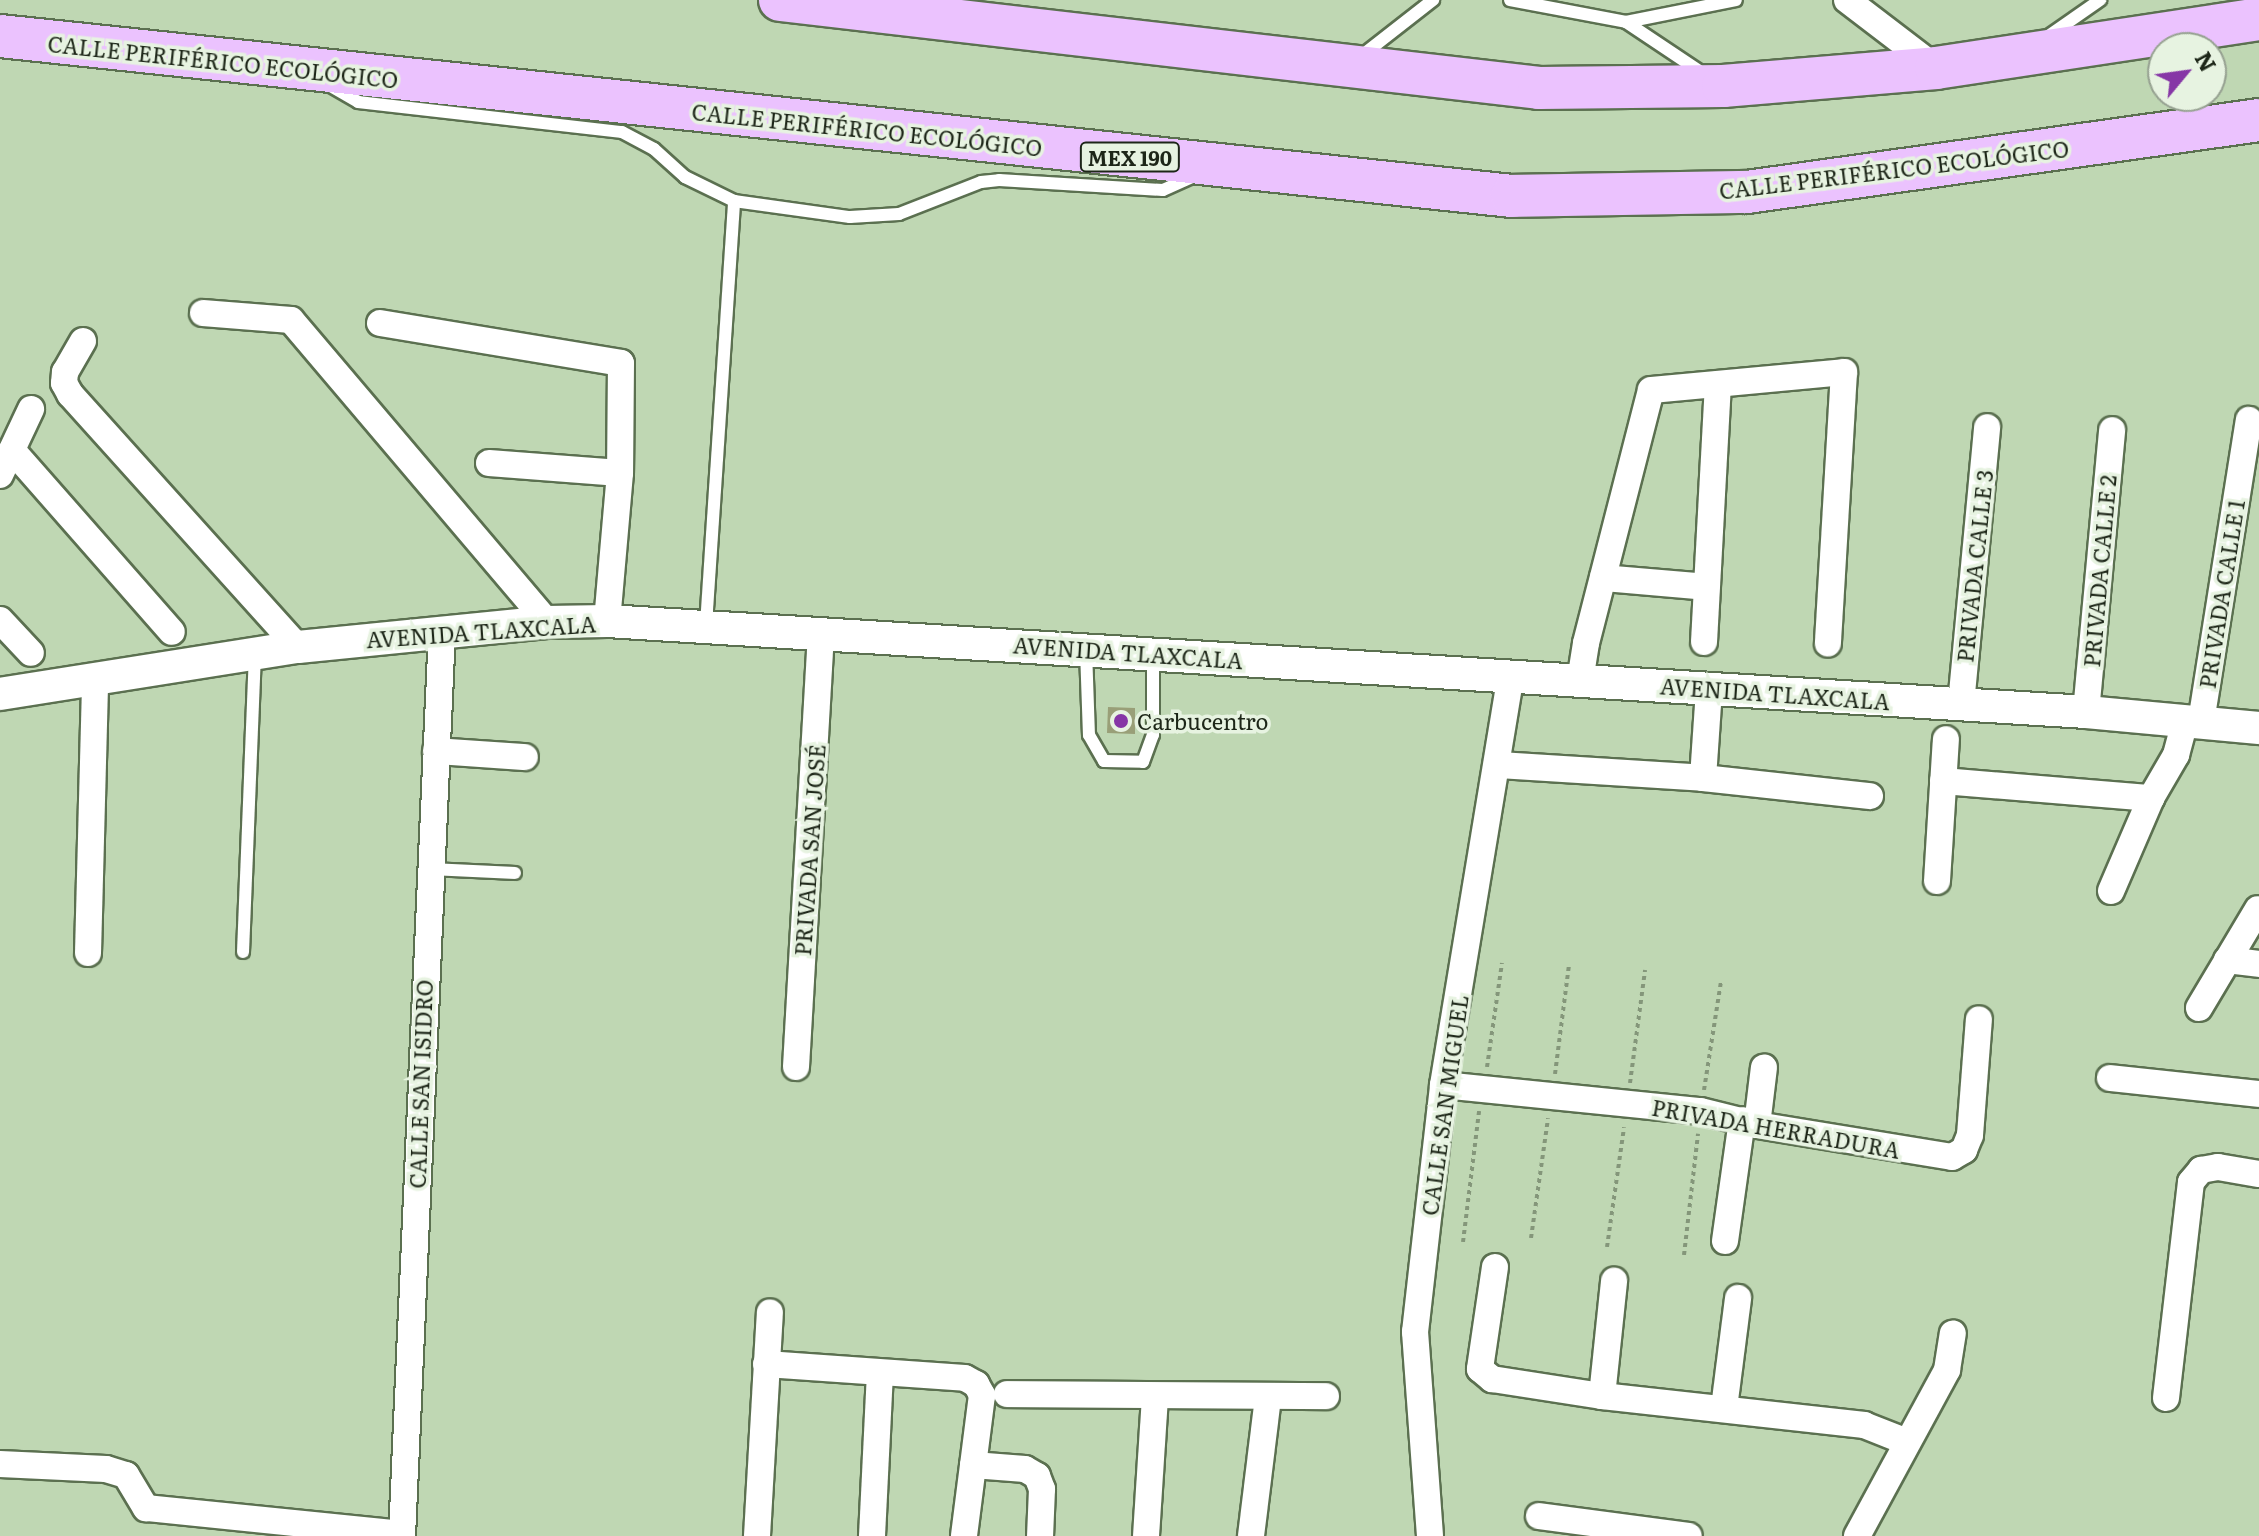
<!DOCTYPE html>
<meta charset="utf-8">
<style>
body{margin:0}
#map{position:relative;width:2259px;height:1536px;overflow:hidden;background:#bfd7b3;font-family:Literata,serif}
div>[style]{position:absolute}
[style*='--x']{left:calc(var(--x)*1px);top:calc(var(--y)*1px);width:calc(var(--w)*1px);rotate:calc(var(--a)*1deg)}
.building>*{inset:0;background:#999f78}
.path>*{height:4px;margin-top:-2px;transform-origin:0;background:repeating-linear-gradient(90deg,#84967a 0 4px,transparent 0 8px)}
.roads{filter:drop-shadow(2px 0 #5b7050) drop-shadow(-2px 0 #5b7050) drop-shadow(0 2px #5b7050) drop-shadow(0 -2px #5b7050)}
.service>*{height:12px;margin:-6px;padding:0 6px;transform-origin:6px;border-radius:6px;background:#fff}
.minor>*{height:26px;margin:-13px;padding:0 13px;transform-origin:13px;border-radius:13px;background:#fff}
.tertiary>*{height:32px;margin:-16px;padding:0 16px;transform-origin:16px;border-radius:16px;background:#fff}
.trunk>*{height:42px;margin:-21px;padding:0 21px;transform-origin:21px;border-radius:21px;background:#ebc2fe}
.dots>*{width:22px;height:22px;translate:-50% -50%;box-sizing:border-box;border:4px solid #e7f3e1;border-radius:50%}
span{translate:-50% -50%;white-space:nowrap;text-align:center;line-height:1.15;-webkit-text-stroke:7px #e7f3e1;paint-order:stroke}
.shield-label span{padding:2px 6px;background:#e7f3e1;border:2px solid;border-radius:6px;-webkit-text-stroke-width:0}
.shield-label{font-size:20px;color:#1d2618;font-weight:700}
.street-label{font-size:22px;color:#1d2618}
.poi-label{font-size:22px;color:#1d2618}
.left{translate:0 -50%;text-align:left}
.north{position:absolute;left:2147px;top:32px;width:80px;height:80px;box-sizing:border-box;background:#e7f3e1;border:2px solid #96a191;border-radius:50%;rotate:61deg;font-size:22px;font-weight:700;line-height:32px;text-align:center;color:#1d2618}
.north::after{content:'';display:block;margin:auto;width:28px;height:36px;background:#8636a6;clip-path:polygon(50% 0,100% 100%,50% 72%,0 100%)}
</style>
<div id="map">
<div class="building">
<i style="clip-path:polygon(1108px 707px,1135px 708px,1135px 734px,1107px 733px)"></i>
</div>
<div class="path">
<i style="--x:1487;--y:1067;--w:105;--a:-81.8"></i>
<i style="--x:1555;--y:1074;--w:110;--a:-82.7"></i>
<i style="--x:1630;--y:1083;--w:114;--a:-82.4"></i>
<i style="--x:1704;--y:1090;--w:109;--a:-81.1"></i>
<i style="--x:1531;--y:1238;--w:121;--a:-81.9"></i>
<i style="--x:1463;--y:1242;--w:132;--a:-83"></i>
<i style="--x:1607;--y:1247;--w:121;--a:-81.9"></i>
<i style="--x:1684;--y:1255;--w:122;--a:-83.4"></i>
</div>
<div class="roads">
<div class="service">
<i style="--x:1510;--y:0;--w:118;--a:10.7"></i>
<i style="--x:1626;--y:22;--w:94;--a:33.7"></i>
<i style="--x:1626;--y:22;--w:112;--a:-11.3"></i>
<i style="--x:2047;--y:37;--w:65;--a:-34.9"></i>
<i style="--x:1360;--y:57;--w:93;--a:-38"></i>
<i style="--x:329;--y:85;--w:34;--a:30"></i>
<i style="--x:358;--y:102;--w:266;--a:6.5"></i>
<i style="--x:622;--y:132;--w:36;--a:28"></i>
<i style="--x:654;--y:149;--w:42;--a:42.1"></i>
<i style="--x:685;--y:177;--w:55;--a:26.1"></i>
<i style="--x:734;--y:201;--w:117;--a:7.9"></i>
<i style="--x:850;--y:217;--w:49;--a:-3.5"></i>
<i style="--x:899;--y:214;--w:88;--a:-21.3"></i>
<i style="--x:981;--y:182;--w:18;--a:-6"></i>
<i style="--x:999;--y:180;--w:164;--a:3.5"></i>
<i style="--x:1163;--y:190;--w:36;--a:-24"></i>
<i style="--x:706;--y:625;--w:425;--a:-86.2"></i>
<i style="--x:1086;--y:650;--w:85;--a:88"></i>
<i style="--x:1089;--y:735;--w:30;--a:60"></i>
<i style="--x:1104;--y:761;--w:39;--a:1"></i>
<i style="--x:1143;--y:762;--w:29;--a:-70"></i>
<i style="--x:1153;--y:735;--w:79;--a:-90"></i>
<i style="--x:431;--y:869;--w:84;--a:2.7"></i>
<i style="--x:243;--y:952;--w:296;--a:-87.7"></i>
</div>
<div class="minor">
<i style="--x:1847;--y:0;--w:112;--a:37.4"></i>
<i style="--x:203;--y:313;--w:88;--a:4.5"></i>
<i style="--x:291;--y:320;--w:396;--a:49.7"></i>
<i style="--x:380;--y:323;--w:244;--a:9.4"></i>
<i style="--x:621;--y:363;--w:110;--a:90.5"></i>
<i style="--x:620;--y:473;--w:149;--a:95"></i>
<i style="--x:83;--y:341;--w:36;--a:120"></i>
<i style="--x:65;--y:372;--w:11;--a:95"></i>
<i style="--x:64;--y:383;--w:13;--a:61"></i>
<i style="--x:70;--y:394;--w:341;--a:48"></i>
<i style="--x:12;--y:450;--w:242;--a:48.7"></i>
<i style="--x:489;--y:463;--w:131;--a:4.4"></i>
<i style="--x:0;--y:475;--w:73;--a:-64.8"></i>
<i style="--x:1603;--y:578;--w:104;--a:4.9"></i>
<i style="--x:0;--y:620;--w:45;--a:46.8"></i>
<i style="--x:1704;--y:642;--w:258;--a:-86.9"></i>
<i style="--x:1580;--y:681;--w:38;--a:-81"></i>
<i style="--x:1586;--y:643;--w:261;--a:-75.6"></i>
<i style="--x:1651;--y:390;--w:194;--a:-5.3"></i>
<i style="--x:1844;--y:372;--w:272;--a:93.4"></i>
<i style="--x:1961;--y:704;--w:278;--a:-84.6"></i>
<i style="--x:2086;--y:712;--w:283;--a:-84.7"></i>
<i style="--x:2201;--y:722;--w:306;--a:-81"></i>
<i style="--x:436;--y:751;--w:89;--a:3.9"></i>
<i style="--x:1499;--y:765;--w:204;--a:3.6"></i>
<i style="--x:1703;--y:778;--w:168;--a:6.2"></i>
<i style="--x:1703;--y:778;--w:89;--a:-86.1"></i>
<i style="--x:1943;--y:781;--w:209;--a:4.7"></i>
<i style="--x:1937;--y:881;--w:142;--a:-86.4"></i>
<i style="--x:2111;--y:891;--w:101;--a:-66.7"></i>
<i style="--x:2151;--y:798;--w:50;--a:-59.8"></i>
<i style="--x:2176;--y:755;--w:35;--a:-75"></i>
<i style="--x:88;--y:953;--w:274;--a:-88.5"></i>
<i style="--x:2227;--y:960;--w:32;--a:7"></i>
<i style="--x:2199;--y:1008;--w:115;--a:-59.2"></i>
<i style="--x:796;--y:1067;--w:436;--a:-86.7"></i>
<i style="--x:2110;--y:1078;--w:150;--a:6.1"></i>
<i style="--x:1443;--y:1085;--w:259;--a:5.8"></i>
<i style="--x:1701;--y:1111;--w:58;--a:14"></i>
<i style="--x:1757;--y:1125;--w:198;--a:9.3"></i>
<i style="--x:1952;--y:1157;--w:14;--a:-30"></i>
<i style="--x:1964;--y:1150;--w:16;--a:-68"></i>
<i style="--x:1970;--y:1135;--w:116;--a:-85.6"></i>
<i style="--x:1757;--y:1125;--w:58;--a:-83.1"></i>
<i style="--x:1725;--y:1241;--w:122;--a:-82"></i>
<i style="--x:1495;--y:1267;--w:103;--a:98.4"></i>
<i style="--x:1480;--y:1369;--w:16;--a:40"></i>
<i style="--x:1492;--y:1379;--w:111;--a:8.8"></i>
<i style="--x:1602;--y:1396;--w:264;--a:6.3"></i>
<i style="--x:1864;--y:1425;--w:46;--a:21.6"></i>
<i style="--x:766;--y:1364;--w:199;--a:4"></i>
<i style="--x:965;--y:1378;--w:13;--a:29"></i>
<i style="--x:976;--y:1384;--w:13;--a:61"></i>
<i style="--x:982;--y:1395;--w:142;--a:97.3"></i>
<i style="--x:1007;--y:1394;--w:319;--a:0.4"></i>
<i style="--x:1602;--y:1396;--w:116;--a:-84"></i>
<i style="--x:2166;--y:1398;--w:217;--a:-83.4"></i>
<i style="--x:2191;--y:1182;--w:16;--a:-50"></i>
<i style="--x:2201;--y:1170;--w:17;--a:-10"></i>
<i style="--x:2218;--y:1167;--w:42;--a:9.7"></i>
<i style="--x:1724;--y:1408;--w:111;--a:-82.7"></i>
<i style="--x:0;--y:1464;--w:106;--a:2.7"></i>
<i style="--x:106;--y:1469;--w:21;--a:17"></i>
<i style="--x:126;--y:1475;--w:39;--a:59"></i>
<i style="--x:146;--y:1508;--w:257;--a:5.8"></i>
<i style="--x:973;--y:1465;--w:52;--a:4.4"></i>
<i style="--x:1025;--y:1469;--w:14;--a:30"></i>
<i style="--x:1037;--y:1476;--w:14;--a:69"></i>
<i style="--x:1042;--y:1489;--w:47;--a:92.4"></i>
<i style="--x:1539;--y:1516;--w:151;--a:7.6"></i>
<i style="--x:402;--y:1536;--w:905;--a:-87.47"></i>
<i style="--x:757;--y:1536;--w:224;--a:-86.7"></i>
<i style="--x:872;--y:1536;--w:162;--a:-87.2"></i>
<i style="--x:1146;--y:1536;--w:139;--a:-86.3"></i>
<i style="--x:1251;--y:1536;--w:140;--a:-83"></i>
<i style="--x:1430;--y:1536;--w:205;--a:-94.2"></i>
<i style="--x:1415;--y:1332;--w:249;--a:-83.5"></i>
<i style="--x:1443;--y:1085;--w:415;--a:-80.6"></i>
<i style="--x:1857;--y:1536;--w:189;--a:-61.5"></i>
<i style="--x:1947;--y:1370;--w:37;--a:-81"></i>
</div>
<div class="tertiary">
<i style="--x:0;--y:694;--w:302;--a:-9"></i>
<i style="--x:298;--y:647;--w:250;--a:-5.7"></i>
<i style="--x:547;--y:622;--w:60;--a:-1"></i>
<i style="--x:607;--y:621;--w:1482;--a:3.52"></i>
<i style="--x:2086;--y:712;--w:174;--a:5.3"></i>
</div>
<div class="trunk">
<i style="--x:780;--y:0;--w:764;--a:6.61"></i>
<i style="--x:1539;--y:88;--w:184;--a:-0.6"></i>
<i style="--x:1723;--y:86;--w:214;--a:-4.8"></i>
<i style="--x:1936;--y:68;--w:327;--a:-8.6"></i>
<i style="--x:0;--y:36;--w:1520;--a:6.04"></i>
<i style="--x:1512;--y:196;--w:235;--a:-1"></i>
<i style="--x:1747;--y:192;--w:517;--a:-8"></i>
</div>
</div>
<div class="dots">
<i style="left:1121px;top:721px;background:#8636a6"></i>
</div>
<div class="shield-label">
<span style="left:1130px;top:157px">MEX 190</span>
</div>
<div class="street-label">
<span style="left:223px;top:61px;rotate:6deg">CALLE PERIFÉRICO ECOLÓGICO</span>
<span style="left:867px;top:129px;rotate:6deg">CALLE PERIFÉRICO ECOLÓGICO</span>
<span style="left:1894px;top:169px;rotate:-7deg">CALLE PERIFÉRICO ECOLÓGICO</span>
<span style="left:1974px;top:566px;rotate:-84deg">PRIVADA CALLE 3</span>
<span style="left:2099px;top:571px;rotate:-85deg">PRIVADA CALLE 2</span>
<span style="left:2221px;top:594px;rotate:-81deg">PRIVADA CALLE 1</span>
<span style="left:481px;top:631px;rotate:-4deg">AVENIDA TLAXCALA</span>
<span style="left:1128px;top:652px;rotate:4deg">AVENIDA TLAXCALA</span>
<span style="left:1775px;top:693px;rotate:4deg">AVENIDA TLAXCALA</span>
<span style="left:809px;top:850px;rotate:-86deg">PRIVADA SAN JOSÉ</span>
<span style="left:420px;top:1084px;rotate:-88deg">CALLE SAN ISIDRO</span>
<span style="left:1444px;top:1105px;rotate:-82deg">CALLE SAN MIGUEL</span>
<span style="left:1776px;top:1128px;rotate:10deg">PRIVADA HERRADURA</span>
</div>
<div class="poi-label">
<span class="left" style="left:1137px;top:721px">Carbucentro</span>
</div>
<div class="north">N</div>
</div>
